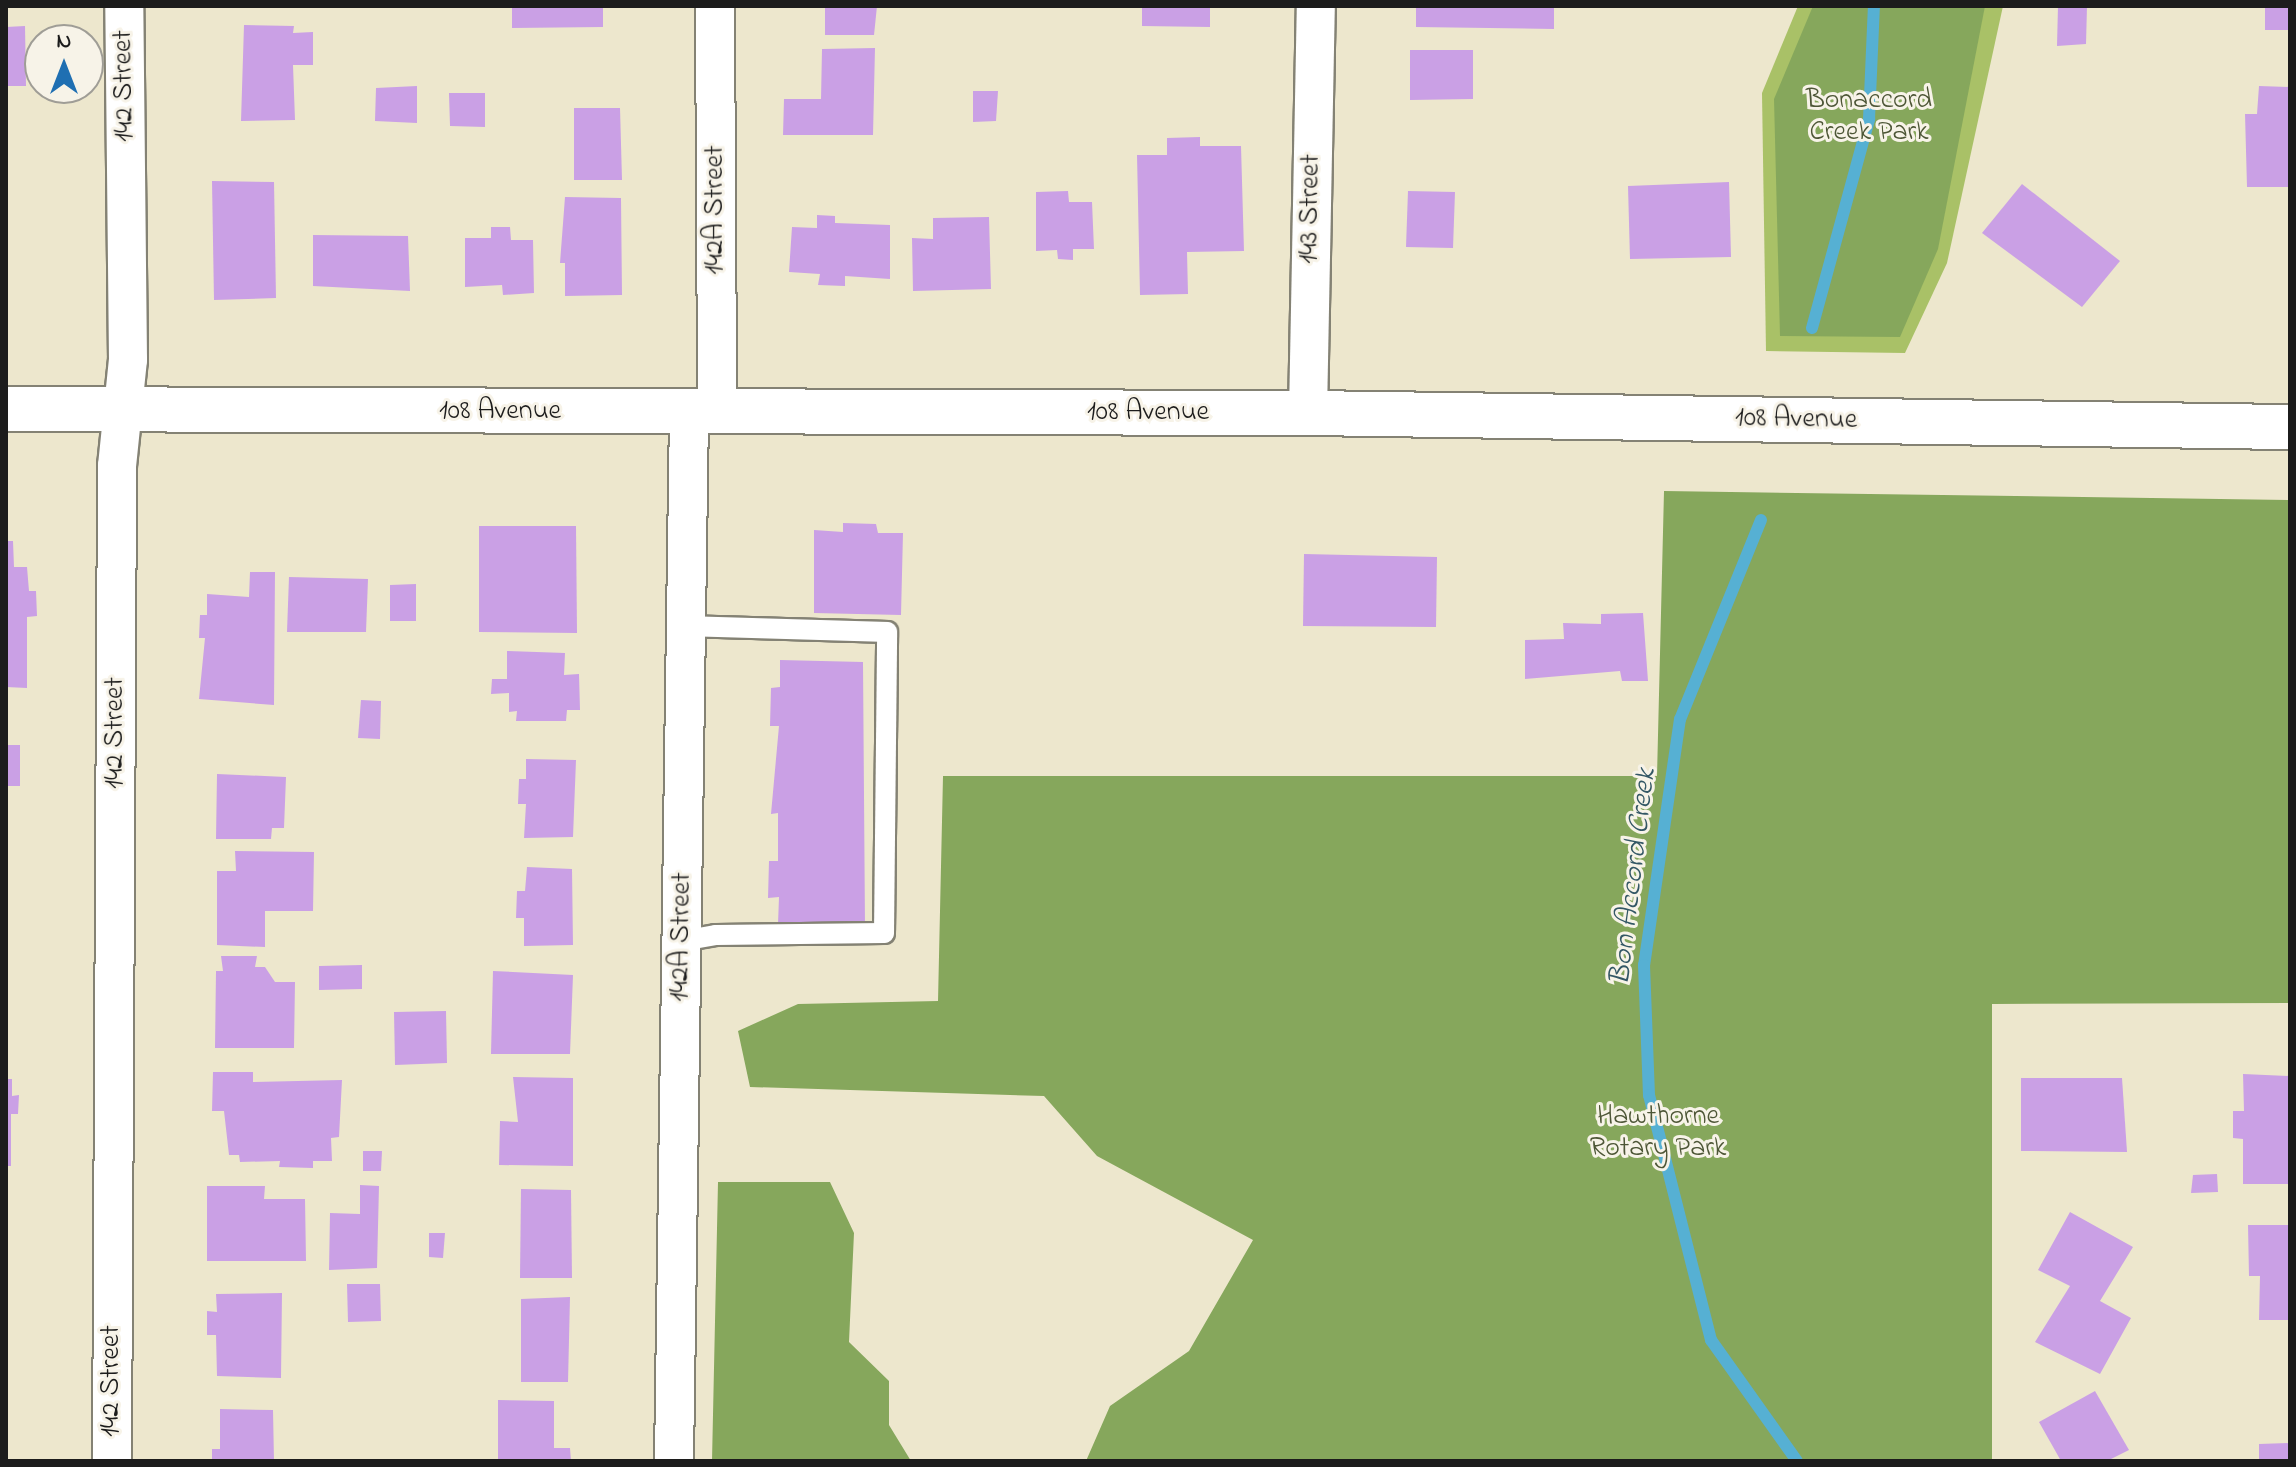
<!DOCTYPE html>
<style>
body{margin:0}
#map{position:relative;width:2296px;height:1467px;overflow:hidden;background:#ede7cd;font-family:"Indie Flower",sans-serif}
div>[style]{position:absolute}
[style*='--x']{left:calc(var(--x)*1px);top:calc(var(--y)*1px);width:calc(var(--w)*1px);rotate:calc(var(--a)*1deg)}
.green>*{inset:0;background:#a9c167}
.forest>*{inset:0;background:#86a75c}
.stream>*{height:12px;margin:-6px;padding:0 6px;transform-origin:6px;border-radius:6px;background:#56b0d3}
.building>*{inset:0;background:#caa0e5}
.roads{filter:drop-shadow(2px 0 #848274) drop-shadow(-2px 0 #848274) drop-shadow(0 2px #848274) drop-shadow(0 -2px #848274)}
.lane>*{height:20px;margin:-10px;padding:0 10px;transform-origin:10px;border-radius:10px;background:#fff}
.street>*{height:38px;margin:-19px;padding:0 19px;transform-origin:19px;border-radius:19px;background:#fff}
.secondary>*{height:44px;margin:-22px;padding:0 22px;transform-origin:22px;border-radius:22px;background:#fff}
span{translate:-50% -50%;white-space:nowrap;text-align:center;line-height:1.15;-webkit-text-stroke:6px #f7f3e8;paint-order:stroke}
.street-label{font-size:28px;color:#1c1c1c}
.park-label{font-size:28px;color:#4d5636}
.water-label{font-size:30px;color:#335765;font-style:italic}
.frame{position:absolute;inset:0;border:8px solid #1c1c1c;pointer-events:none}
.north{position:absolute;left:24px;top:24px;width:80px;height:80px;box-sizing:border-box;background:#f7f3e8;border:2px solid #9f9d96;border-radius:50%;rotate:0deg;font-size:22px;font-weight:700;line-height:32px;text-align:center;color:#1c1c1c}
.north::after{content:'';display:block;margin:auto;width:28px;height:36px;background:#1f6fb2;clip-path:polygon(50% 0,100% 100%,50% 72%,0 100%)}
</style>
<div id="map">
<div class="green">
<i style="clip-path:polygon(1798px 6px,2003px 6px,1947px 263px,1905px 353px,1766px 351px,1762px 93px)"></i>
</div>
<div class="forest">
<i style="clip-path:polygon(1813px 6px,1985px 6px,1938px 249px,1900px 337px,1780px 336px,1774px 99px)"></i>
<i style="clip-path:polygon(1664px 491px,2290px 500px,2290px 1003px,1992px 1004px,1992px 1461px,1086px 1461px,1110px 1406px,1189px 1351px,1253px 1240px,1097px 1156px,1044px 1096px,750px 1087px,738px 1031px,798px 1004px,938px 1001px,943px 776px,1657px 776px)"></i>
<i style="clip-path:polygon(718px 1182px,830px 1182px,854px 1233px,849px 1342px,889px 1381px,889px 1425px,911px 1461px,712px 1461px)"></i>
</div>
<div class="stream">
<i style="--x:1812;--y:328;--w:217;--a:-74.7"></i>
<i style="--x:1869;--y:119;--w:113;--a:-87.5"></i>
<i style="--x:1761;--y:520;--w:215;--a:112.1"></i>
<i style="--x:1680;--y:719;--w:249;--a:98.3"></i>
<i style="--x:1644;--y:965;--w:130;--a:87.8"></i>
<i style="--x:1649;--y:1095;--w:253;--a:75.8"></i>
<i style="--x:1711;--y:1340;--w:148;--a:54.6"></i>
</div>
<div class="building">
<i style="clip-path:polygon(512px 6px,603px 6px,603px 27px,512px 28px)"></i>
<i style="clip-path:polygon(825px 6px,877px 6px,874px 35px,825px 35px)"></i>
<i style="clip-path:polygon(1142px 6px,1210px 6px,1210px 27px,1142px 26px)"></i>
<i style="clip-path:polygon(1416px 6px,1554px 6px,1554px 29px,1416px 27px)"></i>
<i style="clip-path:polygon(2058px 6px,2087px 6px,2086px 44px,2057px 46px)"></i>
<i style="clip-path:polygon(2265px 6px,2290px 6px,2290px 30px,2265px 30px)"></i>
<i style="clip-path:polygon(244px 25px,294px 26px,293px 33px,313px 32px,313px 65px,293px 65px,295px 120px,241px 121px)"></i>
<i style="clip-path:polygon(25px 26px,26px 86px,6px 86px,6px 27px)"></i>
<i style="clip-path:polygon(875px 48px,873px 135px,783px 135px,784px 99px,821px 99px,822px 49px)"></i>
<i style="clip-path:polygon(1410px 50px,1473px 50px,1473px 99px,1410px 100px)"></i>
<i style="clip-path:polygon(417px 86px,417px 123px,375px 121px,376px 88px)"></i>
<i style="clip-path:polygon(2259px 86px,2290px 87px,2290px 187px,2247px 187px,2245px 114px,2257px 114px)"></i>
<i style="clip-path:polygon(973px 91px,998px 91px,996px 121px,973px 122px)"></i>
<i style="clip-path:polygon(449px 93px,485px 93px,485px 127px,450px 126px)"></i>
<i style="clip-path:polygon(574px 108px,620px 108px,622px 180px,574px 180px)"></i>
<i style="clip-path:polygon(1200px 137px,1200px 146px,1241px 146px,1244px 251px,1187px 252px,1188px 294px,1140px 295px,1137px 155px,1167px 155px,1167px 138px)"></i>
<i style="clip-path:polygon(212px 181px,274px 182px,276px 298px,214px 300px)"></i>
<i style="clip-path:polygon(1729px 182px,1731px 257px,1630px 259px,1628px 186px)"></i>
<i style="clip-path:polygon(2022px 184px,2120px 261px,2082px 307px,1982px 233px)"></i>
<i style="clip-path:polygon(1068px 191px,1069px 202px,1092px 202px,1094px 249px,1073px 249px,1073px 260px,1058px 259px,1057px 250px,1036px 251px,1036px 192px)"></i>
<i style="clip-path:polygon(1408px 191px,1455px 192px,1453px 248px,1406px 247px)"></i>
<i style="clip-path:polygon(565px 197px,621px 198px,622px 295px,565px 296px,565px 263px,560px 263px)"></i>
<i style="clip-path:polygon(817px 215px,835px 216px,835px 223px,890px 225px,890px 279px,845px 276px,845px 286px,818px 285px,820px 274px,789px 272px,792px 227px,817px 228px)"></i>
<i style="clip-path:polygon(989px 217px,991px 289px,913px 291px,912px 238px,933px 239px,933px 218px)"></i>
<i style="clip-path:polygon(491px 227px,510px 227px,511px 240px,533px 240px,534px 293px,503px 295px,502px 285px,465px 287px,465px 238px,491px 238px)"></i>
<i style="clip-path:polygon(313px 235px,408px 236px,410px 291px,313px 286px)"></i>
<i style="clip-path:polygon(843px 523px,876px 524px,878px 533px,903px 533px,901px 615px,814px 613px,814px 530px,843px 532px)"></i>
<i style="clip-path:polygon(479px 526px,576px 526px,577px 633px,479px 632px)"></i>
<i style="clip-path:polygon(6px 541px,13px 541px,14px 567px,27px 567px,29px 591px,36px 591px,37px 616px,27px 617px,27px 688px,6px 687px)"></i>
<i style="clip-path:polygon(1304px 554px,1437px 557px,1436px 627px,1303px 626px)"></i>
<i style="clip-path:polygon(250px 572px,275px 572px,274px 705px,199px 699px,205px 638px,199px 638px,200px 615px,207px 615px,207px 594px,249px 597px)"></i>
<i style="clip-path:polygon(289px 577px,368px 579px,366px 632px,287px 632px)"></i>
<i style="clip-path:polygon(416px 584px,416px 621px,390px 621px,390px 585px)"></i>
<i style="clip-path:polygon(1643px 613px,1648px 681px,1622px 681px,1620px 671px,1525px 679px,1525px 640px,1564px 639px,1563px 623px,1601px 624px,1601px 614px)"></i>
<i style="clip-path:polygon(507px 651px,565px 653px,564px 675px,579px 674px,580px 710px,567px 710px,566px 721px,516px 721px,517px 711px,509px 712px,509px 693px,491px 694px,492px 679px,507px 679px)"></i>
<i style="clip-path:polygon(780px 660px,863px 662px,865px 926px,778px 924px,779px 897px,768px 898px,769px 861px,778px 861px,778px 813px,771px 814px,779px 726px,770px 726px,771px 688px,780px 687px)"></i>
<i style="clip-path:polygon(361px 700px,381px 701px,380px 739px,358px 738px)"></i>
<i style="clip-path:polygon(6px 745px,20px 745px,20px 786px,6px 786px)"></i>
<i style="clip-path:polygon(526px 759px,576px 760px,573px 837px,524px 838px,526px 804px,518px 804px,519px 779px,526px 779px)"></i>
<i style="clip-path:polygon(217px 774px,286px 777px,284px 828px,272px 828px,271px 839px,216px 839px)"></i>
<i style="clip-path:polygon(235px 851px,314px 852px,313px 911px,265px 911px,265px 947px,217px 945px,217px 871px,236px 871px)"></i>
<i style="clip-path:polygon(527px 867px,572px 869px,573px 945px,524px 946px,524px 918px,516px 918px,517px 891px,525px 891px)"></i>
<i style="clip-path:polygon(221px 956px,257px 956px,255px 967px,265px 967px,275px 982px,295px 982px,294px 1048px,215px 1048px,216px 971px,223px 971px)"></i>
<i style="clip-path:polygon(362px 965px,362px 989px,319px 990px,319px 966px)"></i>
<i style="clip-path:polygon(493px 971px,573px 975px,570px 1054px,491px 1054px)"></i>
<i style="clip-path:polygon(446px 1011px,447px 1063px,395px 1065px,394px 1012px)"></i>
<i style="clip-path:polygon(213px 1072px,253px 1072px,253px 1082px,342px 1080px,339px 1137px,331px 1138px,332px 1161px,313px 1161px,313px 1168px,279px 1167px,280px 1161px,240px 1162px,239px 1155px,229px 1155px,224px 1111px,212px 1111px)"></i>
<i style="clip-path:polygon(2243px 1074px,2290px 1076px,2290px 1184px,2243px 1184px,2243px 1139px,2233px 1138px,2233px 1111px,2244px 1111px)"></i>
<i style="clip-path:polygon(513px 1077px,573px 1078px,573px 1166px,499px 1165px,500px 1121px,518px 1122px)"></i>
<i style="clip-path:polygon(2021px 1078px,2122px 1078px,2127px 1152px,2021px 1151px)"></i>
<i style="clip-path:polygon(6px 1079px,12px 1079px,12px 1096px,19px 1095px,18px 1114px,11px 1114px,11px 1166px,6px 1166px)"></i>
<i style="clip-path:polygon(363px 1151px,382px 1151px,381px 1171px,363px 1171px)"></i>
<i style="clip-path:polygon(2217px 1174px,2218px 1192px,2191px 1193px,2193px 1175px)"></i>
<i style="clip-path:polygon(360px 1185px,379px 1186px,377px 1268px,329px 1270px,330px 1213px,360px 1214px)"></i>
<i style="clip-path:polygon(207px 1186px,265px 1186px,264px 1199px,305px 1199px,306px 1261px,207px 1261px)"></i>
<i style="clip-path:polygon(521px 1189px,571px 1190px,572px 1278px,520px 1278px)"></i>
<i style="clip-path:polygon(2070px 1212px,2133px 1247px,2100px 1301px,2131px 1318px,2100px 1374px,2035px 1342px,2070px 1286px,2038px 1270px)"></i>
<i style="clip-path:polygon(2248px 1225px,2290px 1225px,2290px 1320px,2259px 1320px,2260px 1276px,2249px 1276px)"></i>
<i style="clip-path:polygon(429px 1233px,445px 1233px,443px 1258px,429px 1257px)"></i>
<i style="clip-path:polygon(347px 1284px,380px 1284px,381px 1321px,348px 1322px)"></i>
<i style="clip-path:polygon(282px 1293px,281px 1378px,217px 1376px,216px 1335px,207px 1335px,207px 1311px,217px 1312px,216px 1294px)"></i>
<i style="clip-path:polygon(570px 1297px,568px 1382px,521px 1382px,521px 1299px)"></i>
<i style="clip-path:polygon(2095px 1391px,2129px 1450px,2107px 1461px,2061px 1461px,2039px 1422px)"></i>
<i style="clip-path:polygon(498px 1400px,554px 1401px,554px 1448px,570px 1448px,571px 1461px,498px 1461px)"></i>
<i style="clip-path:polygon(220px 1409px,273px 1410px,274px 1461px,212px 1461px,212px 1449px,220px 1449px)"></i>
<i style="clip-path:polygon(2290px 1443px,2290px 1461px,2259px 1461px,2259px 1444px)"></i>
</div>
<div class="roads">
<div class="lane">
<i style="--x:682;--y:941;--w:35;--a:-10"></i>
<i style="--x:716;--y:935;--w:168;--a:-0.7"></i>
<i style="--x:884;--y:933;--w:301;--a:-89.4"></i>
<i style="--x:887;--y:632;--w:202;--a:-178.3"></i>
</div>
<div class="street">
<i style="--x:715;--y:6;--w:408;--a:89.7"></i>
<i style="--x:1308;--y:413;--w:407;--a:-88.9"></i>
<i style="--x:112;--y:1461;--w:995;--a:-89.71"></i>
<i style="--x:117;--y:466;--w:107;--a:-84.1"></i>
<i style="--x:128;--y:360;--w:354;--a:-90.6"></i>
<i style="--x:674;--y:1461;--w:1048;--a:-89.18"></i>
</div>
<div class="secondary">
<i style="--x:6;--y:409;--w:1302;--a:0.18"></i>
<i style="--x:1308;--y:413;--w:982;--a:0.82"></i>
</div>
</div>
<div class="street-label">
<span style="left:125px;top:86px;rotate:-91deg">142 Street</span>
<span style="left:1311px;top:209px;rotate:-89deg">143 Street</span>
<span style="left:716px;top:210px;rotate:-90deg">142A Street</span>
<span style="left:500px;top:412px">108 Avenue</span>
<span style="left:1148px;top:413px">108 Avenue</span>
<span style="left:1796px;top:420px;rotate:1deg">108 Avenue</span>
<span style="left:116px;top:733px;rotate:-90deg">142 Street</span>
<span style="left:682px;top:937px;rotate:-89deg">142A Street</span>
<span style="left:112px;top:1381px;rotate:-90deg">142 Street</span>
</div>
<div class="park-label">
<span style="left:1869px;top:117px">Bonaccord<br>Creek Park</span>
<span style="left:1658px;top:1133px">Hawthorne<br>Rotary Park</span>
</div>
<div class="water-label">
<span style="left:1634px;top:877px;rotate:-83deg">Bon Accord Creek</span>
</div>
<div class="frame"></div>
<div class="north">N</div>
</div>
